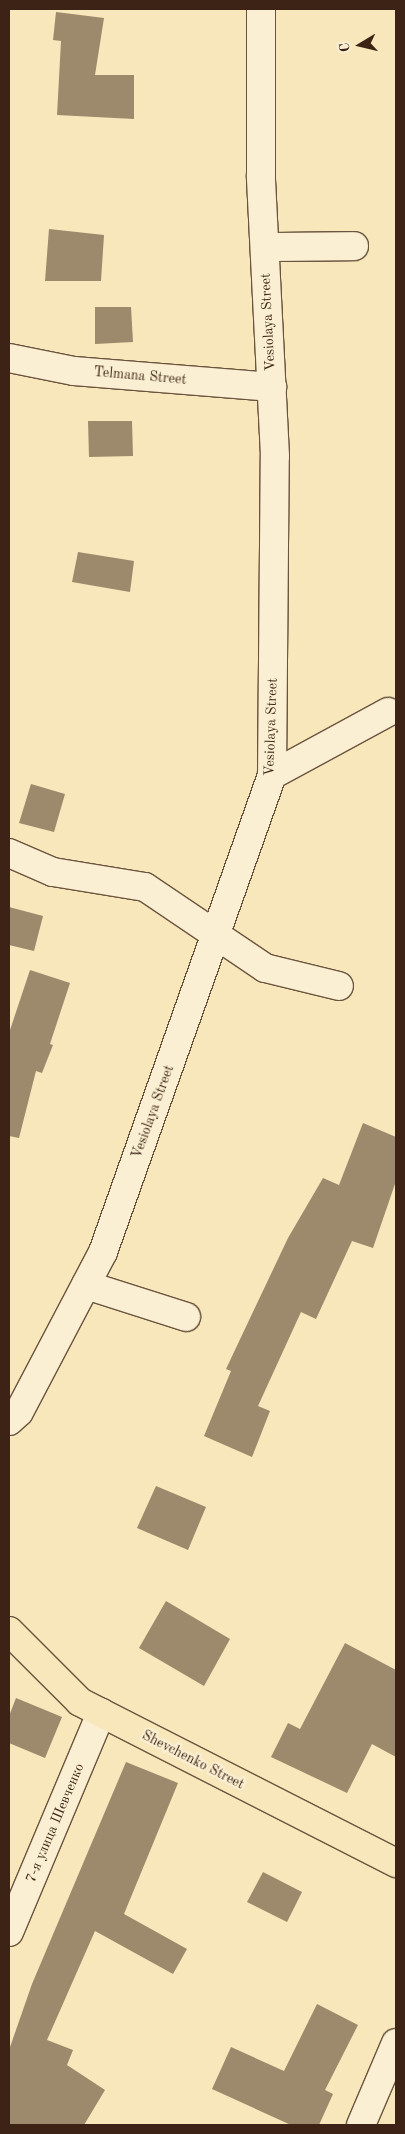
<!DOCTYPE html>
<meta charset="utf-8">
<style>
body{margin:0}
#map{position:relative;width:405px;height:2134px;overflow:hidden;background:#f7e7ba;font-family:"Old Standard TT",serif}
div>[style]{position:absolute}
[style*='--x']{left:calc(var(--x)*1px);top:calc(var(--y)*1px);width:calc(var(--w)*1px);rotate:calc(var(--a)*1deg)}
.building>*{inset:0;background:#9d896b}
.roads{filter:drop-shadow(1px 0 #6b543e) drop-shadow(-1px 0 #6b543e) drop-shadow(0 1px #6b543e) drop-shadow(0 -1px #6b543e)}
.minor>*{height:28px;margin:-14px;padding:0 14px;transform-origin:14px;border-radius:14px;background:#faefd2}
.major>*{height:28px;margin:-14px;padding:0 14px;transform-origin:14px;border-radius:14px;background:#f7e7ba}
span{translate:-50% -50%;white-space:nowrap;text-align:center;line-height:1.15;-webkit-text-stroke:4.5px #faefd2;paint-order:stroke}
.street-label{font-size:14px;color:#3c2315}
.frame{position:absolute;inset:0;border:10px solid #3c2315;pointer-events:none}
.north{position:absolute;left:335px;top:20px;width:50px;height:50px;-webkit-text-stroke:4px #faefd2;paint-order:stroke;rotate:261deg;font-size:14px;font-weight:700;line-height:20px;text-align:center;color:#3c2315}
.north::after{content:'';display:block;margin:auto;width:18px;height:22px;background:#3c2315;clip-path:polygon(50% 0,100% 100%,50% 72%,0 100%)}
</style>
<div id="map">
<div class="building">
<i style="clip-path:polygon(56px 12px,104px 18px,95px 75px,134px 75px,134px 119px,57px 115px,61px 41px,53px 40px)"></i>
<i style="clip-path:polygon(49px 229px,104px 235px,101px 281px,45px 281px)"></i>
<i style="clip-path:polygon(95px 307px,131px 307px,133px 342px,95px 344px)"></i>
<i style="clip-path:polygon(88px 421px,132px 421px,133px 456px,89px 457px)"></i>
<i style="clip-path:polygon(78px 552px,134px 561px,130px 592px,72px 582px)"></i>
<i style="clip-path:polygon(31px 784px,65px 794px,54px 832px,19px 823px)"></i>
<i style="clip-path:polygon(9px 907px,43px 916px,34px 951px,9px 945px)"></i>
<i style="clip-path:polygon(30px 970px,70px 983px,50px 1044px,53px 1045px,42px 1073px,36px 1071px,19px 1138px,9px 1136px,9px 1033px)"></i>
<i style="clip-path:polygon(363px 1123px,396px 1137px,396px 1181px,373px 1248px,352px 1241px,316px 1319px,301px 1312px,258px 1406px,270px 1411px,252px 1457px,204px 1436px,231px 1371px,226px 1369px,288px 1238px,323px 1178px,339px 1185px)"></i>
<i style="clip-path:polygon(156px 1486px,206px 1507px,188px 1550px,137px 1528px)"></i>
<i style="clip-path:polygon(166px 1601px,230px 1639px,204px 1686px,139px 1648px)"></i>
<i style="clip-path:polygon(345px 1643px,396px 1670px,396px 1757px,372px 1744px,347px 1793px,271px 1757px,288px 1723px,300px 1729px)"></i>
<i style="clip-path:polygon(16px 1698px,62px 1717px,45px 1758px,9px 1743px,9px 1716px)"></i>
<i style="clip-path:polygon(126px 1762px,178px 1783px,124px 1914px,187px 1949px,173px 1974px,95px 1931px,47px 2040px,73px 2050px,67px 2065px,105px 2090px,84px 2125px,9px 2125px,9px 2050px,32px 1984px)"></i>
<i style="clip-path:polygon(263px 1872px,302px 1892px,287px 1922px,247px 1902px)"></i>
<i style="clip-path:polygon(317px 2004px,358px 2025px,325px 2090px,333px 2094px,319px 2125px,291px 2125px,212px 2089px,231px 2047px,284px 2071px)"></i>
</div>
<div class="roads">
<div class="minor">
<i style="--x:265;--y:247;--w:89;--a:-0.6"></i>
<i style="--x:9;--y:358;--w:66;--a:11.3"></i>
<i style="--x:74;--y:371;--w:199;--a:4.6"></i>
<i style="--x:272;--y:775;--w:132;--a:-28.5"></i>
<i style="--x:9;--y:853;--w:48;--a:23.4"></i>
<i style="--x:53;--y:872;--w:93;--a:9.3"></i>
<i style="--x:145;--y:887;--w:145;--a:34"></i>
<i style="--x:265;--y:968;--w:76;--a:13.7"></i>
<i style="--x:86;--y:1285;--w:105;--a:17.7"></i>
<i style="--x:9;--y:1421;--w:13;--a:-42"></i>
<i style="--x:19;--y:1412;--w:181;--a:-62.3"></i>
<i style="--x:103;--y:1252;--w:506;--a:-70.49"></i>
<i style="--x:272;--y:775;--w:319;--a:-89.5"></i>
<i style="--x:275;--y:456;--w:281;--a:-92.9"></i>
<i style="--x:261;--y:175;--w:166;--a:-90"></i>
<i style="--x:9;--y:1932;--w:238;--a:-67.2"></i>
<i style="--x:361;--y:2125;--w:89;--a:-66.9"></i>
</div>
<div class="major">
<i style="--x:9;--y:1631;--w:100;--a:45"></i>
<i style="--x:80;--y:1702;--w:355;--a:27"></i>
</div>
</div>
<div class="street-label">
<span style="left:268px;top:322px;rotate:-93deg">Vesiolaya Street</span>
<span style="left:140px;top:376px;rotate:5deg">Telmana Street</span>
<span style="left:271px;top:727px;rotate:-88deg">Vesiolaya Street</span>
<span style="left:153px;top:1112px;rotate:-70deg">Vesiolaya Street</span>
<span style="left:193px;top:1760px;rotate:27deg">Shevchenko Street</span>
<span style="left:55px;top:1823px;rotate:-67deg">7-я улица Шевченко</span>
</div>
<div class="frame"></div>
<div class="north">С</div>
</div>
